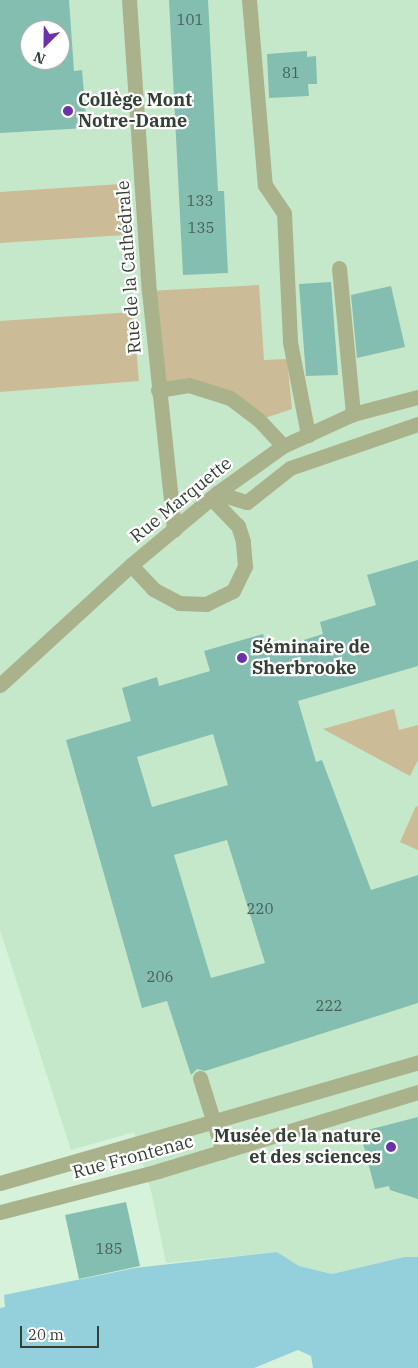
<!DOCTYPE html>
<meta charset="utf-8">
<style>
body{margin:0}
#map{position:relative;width:418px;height:1368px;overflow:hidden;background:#d6f2da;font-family:"IBM Plex Serif",serif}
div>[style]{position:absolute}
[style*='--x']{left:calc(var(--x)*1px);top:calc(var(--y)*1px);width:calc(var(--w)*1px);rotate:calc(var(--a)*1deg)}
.built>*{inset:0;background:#c6e8ca}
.green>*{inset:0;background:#cbbb96}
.water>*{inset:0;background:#94d0db}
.building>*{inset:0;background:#84beb1}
.minor>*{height:15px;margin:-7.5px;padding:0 7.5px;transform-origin:7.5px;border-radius:7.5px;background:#aab28b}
.dots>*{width:14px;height:14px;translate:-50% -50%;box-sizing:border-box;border:2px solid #fff;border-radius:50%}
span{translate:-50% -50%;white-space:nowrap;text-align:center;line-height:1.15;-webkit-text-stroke:4.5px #fff;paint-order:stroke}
.number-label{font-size:15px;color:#485f54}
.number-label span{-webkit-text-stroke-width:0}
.poi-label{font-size:18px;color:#343f35;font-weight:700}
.left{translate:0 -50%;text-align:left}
.right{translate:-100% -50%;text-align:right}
.street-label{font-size:18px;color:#343f35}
.north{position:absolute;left:20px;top:20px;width:50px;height:50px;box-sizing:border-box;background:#fff;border:1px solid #aeb2ae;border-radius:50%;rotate:203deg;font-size:14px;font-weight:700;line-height:20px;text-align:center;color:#343f35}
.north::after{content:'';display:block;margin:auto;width:18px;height:22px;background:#6b32a9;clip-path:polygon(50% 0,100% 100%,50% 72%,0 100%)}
.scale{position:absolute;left:20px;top:1326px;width:79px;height:22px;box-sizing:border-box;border:2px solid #343f35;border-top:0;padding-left:6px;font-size:15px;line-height:18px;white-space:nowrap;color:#343f35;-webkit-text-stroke:4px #fff;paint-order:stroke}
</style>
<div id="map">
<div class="built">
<i style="clip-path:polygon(evenodd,0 0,418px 0,418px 1257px,404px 1257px,332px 1274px,299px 1266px,277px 1252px,166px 1263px,152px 1195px,134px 1132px,71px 1150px,0 930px,0 0,30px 30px,60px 30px,60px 60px,30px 60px,30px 30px)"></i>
</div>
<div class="green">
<i style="clip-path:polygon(121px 184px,125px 235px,0 243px,0 192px)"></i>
<i style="clip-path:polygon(259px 285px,264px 360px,287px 359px,292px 409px,259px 420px,190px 385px,158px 390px,149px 291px)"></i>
<i style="clip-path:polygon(133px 312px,139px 381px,0 392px,0 321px)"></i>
<i style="clip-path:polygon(394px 709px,399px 730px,418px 725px,418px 760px,410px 776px,323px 729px)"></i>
<i style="clip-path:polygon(416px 806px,418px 807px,418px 850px,400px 842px)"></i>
</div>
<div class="water">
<i style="clip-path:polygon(277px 1252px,299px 1266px,332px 1274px,404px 1257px,418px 1257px,418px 1368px,313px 1368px,311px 1356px,298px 1350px,254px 1368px,0 1368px,0 1308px,5px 1307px,4px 1295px,135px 1268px)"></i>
</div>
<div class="building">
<i style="clip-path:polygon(evenodd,0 0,69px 0,74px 71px,82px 70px,87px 128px,0 133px,0 0,30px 30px,60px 30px,60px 60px,30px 60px,30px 30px)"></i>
<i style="clip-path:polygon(169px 0,208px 0,218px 191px,224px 191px,228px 273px,183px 275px)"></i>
<i style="clip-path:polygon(307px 51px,307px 57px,316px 56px,317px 84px,308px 84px,309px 96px,269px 98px,267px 54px)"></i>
<i style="clip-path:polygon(331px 282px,338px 375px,306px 376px,299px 284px)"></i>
<i style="clip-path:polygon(391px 286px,405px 347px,357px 358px,351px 295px)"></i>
<i style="clip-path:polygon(evenodd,418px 560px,418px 666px,298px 701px,316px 762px,322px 760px,371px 890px,418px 875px,418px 1003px,205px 1071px,197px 1069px,191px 1075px,167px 1001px,142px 1008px,66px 740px,131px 721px,122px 688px,157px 677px,159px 686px,210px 671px,204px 651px,263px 634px,268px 651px,323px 634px,320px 622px,376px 605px,367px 575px,418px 560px,213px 734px,228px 785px,152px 807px,137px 757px,213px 734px,418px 560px,227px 840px,265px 963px,211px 978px,174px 855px,227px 840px)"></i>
<i style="clip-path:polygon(418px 1117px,418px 1199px,390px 1190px,389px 1186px,375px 1189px,360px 1132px)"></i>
<i style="clip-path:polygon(126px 1202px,140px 1266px,79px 1279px,65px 1215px)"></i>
</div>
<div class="minor">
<i style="--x:129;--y:0;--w:292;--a:86.1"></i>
<i style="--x:149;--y:291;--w:240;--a:84"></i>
<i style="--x:249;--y:0;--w:186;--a:85.1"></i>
<i style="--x:265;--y:185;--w:34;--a:56"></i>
<i style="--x:284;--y:213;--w:129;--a:87.3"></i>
<i style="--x:290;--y:342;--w:95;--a:79"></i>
<i style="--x:339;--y:268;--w:147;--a:84.5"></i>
<i style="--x:158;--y:390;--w:31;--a:-9"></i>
<i style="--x:189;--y:385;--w:43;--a:17.6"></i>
<i style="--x:230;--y:398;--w:36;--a:37"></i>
<i style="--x:259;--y:420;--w:35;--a:47"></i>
<i style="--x:217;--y:493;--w:31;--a:17"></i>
<i style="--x:247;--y:502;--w:55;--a:-38.3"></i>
<i style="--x:290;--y:468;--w:135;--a:-19"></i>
<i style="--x:131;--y:565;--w:33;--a:47"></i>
<i style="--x:153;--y:589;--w:30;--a:28"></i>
<i style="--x:179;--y:603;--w:27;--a:2"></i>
<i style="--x:206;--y:604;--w:30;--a:-26"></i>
<i style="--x:233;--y:591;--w:28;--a:-64"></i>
<i style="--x:245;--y:566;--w:25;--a:-95"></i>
<i style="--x:243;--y:541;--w:16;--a:-108"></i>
<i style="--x:238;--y:526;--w:39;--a:-134"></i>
<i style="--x:0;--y:685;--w:178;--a:-42.5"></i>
<i style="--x:131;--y:565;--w:112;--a:-39.9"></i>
<i style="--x:217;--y:493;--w:81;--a:-35.5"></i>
<i style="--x:283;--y:446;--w:77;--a:-24.6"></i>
<i style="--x:353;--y:414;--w:67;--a:-14.7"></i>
<i style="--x:200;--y:1078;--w:77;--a:72.7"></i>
<i style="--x:0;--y:1183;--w:435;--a:-16.1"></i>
<i style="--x:0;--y:1212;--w:163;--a:-14.5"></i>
<i style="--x:158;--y:1171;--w:272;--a:-16.9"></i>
</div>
<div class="dots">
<i style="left:68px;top:111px;background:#6b32a9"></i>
<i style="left:242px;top:658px;background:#6b32a9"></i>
<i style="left:391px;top:1147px;background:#6b32a9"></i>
</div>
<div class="number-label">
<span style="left:190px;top:20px">101</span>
<span style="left:291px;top:73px">81</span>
<span style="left:200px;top:201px">133</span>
<span style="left:201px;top:228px">135</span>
<span style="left:260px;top:909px">220</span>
<span style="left:160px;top:977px">206</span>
<span style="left:329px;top:1006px">222</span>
<span style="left:109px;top:1249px">185</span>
</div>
<div class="poi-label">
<span class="left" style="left:78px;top:111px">Collège Mont<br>Notre-Dame</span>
<span class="left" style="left:252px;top:658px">Séminaire de<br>Sherbrooke</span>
<span class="right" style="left:381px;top:1147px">Musée de la nature<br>et des sciences</span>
</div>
<div class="street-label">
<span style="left:129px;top:267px;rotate:-94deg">Rue de la Cathédrale</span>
<span style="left:181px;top:500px;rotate:-39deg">Rue Marquette</span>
<span style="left:133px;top:1157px;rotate:-15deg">Rue Frontenac</span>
</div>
<div class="north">N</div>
<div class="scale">20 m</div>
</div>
